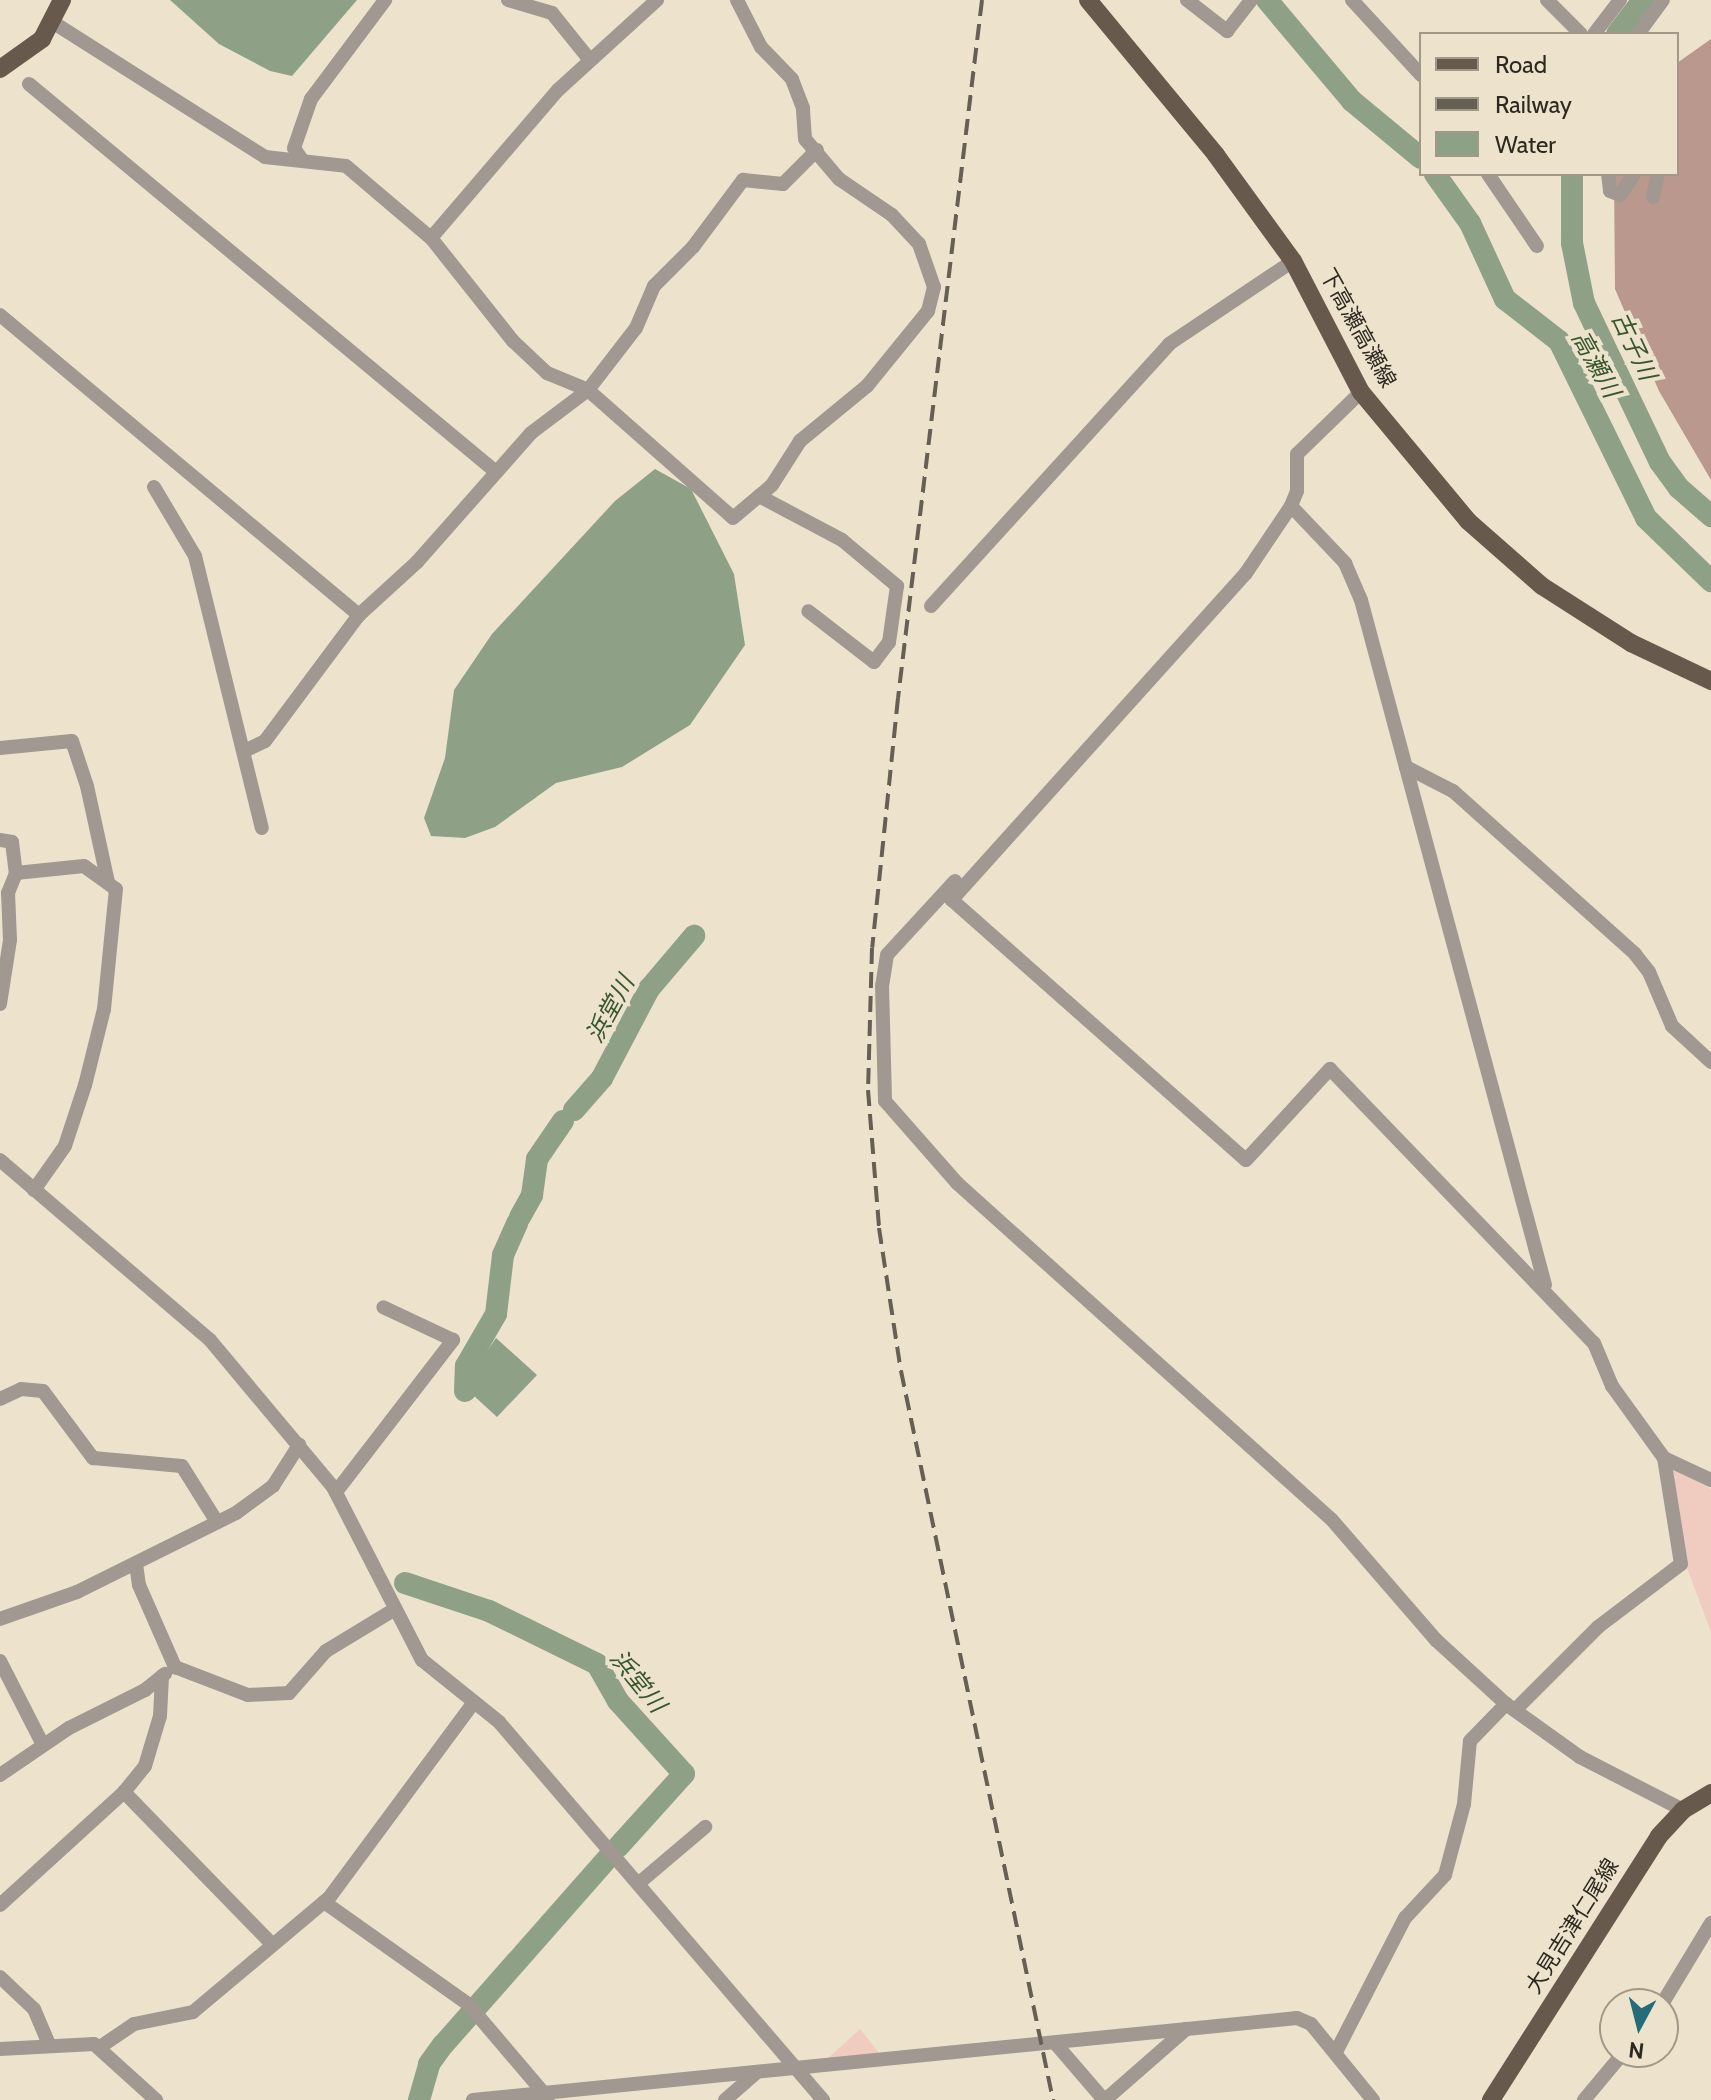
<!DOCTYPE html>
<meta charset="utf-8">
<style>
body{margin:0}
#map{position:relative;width:1711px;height:2100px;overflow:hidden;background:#ede3cd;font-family:Cabin,"Noto Sans JP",sans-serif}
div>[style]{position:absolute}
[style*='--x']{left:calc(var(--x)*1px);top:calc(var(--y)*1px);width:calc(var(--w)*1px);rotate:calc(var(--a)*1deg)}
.green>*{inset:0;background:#efcbc0}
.forest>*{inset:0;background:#bb988e}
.water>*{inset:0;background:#8ea187}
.river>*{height:22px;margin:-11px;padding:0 11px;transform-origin:11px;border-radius:11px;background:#8ea187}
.minor>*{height:14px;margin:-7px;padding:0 7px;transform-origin:7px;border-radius:7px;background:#a09891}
.major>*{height:18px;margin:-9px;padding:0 9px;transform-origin:9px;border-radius:9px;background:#68594d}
.rail>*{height:4px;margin-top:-2px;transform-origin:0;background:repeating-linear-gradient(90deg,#666054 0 16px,transparent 0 24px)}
span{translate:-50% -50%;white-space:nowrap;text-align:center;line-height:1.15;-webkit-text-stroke:8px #ede3cd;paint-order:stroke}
.street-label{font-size:22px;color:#2d2921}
.water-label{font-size:24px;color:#38562c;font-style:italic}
.legend{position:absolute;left:1419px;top:32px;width:260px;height:144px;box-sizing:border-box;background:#ede3cd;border:2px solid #a09988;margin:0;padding:10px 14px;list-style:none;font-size:24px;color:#2d2921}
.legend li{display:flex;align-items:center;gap:16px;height:40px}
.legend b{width:40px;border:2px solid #a09988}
.north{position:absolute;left:1599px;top:1988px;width:80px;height:80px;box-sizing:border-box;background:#ede3cd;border:2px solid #a09988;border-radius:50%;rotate:187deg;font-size:22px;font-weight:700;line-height:32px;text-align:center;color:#2d2921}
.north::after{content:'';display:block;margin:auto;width:28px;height:36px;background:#256c7a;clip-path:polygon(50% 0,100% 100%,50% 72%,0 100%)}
</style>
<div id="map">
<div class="green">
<i style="clip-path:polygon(1672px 1467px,1711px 1489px,1711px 1632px,1684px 1560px)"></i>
<i style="clip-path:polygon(860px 2029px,880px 2054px,825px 2061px)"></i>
</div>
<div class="forest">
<i style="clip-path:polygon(1711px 39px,1711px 480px,1659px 391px,1615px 289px,1614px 176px,1677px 174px,1677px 63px)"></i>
</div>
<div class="water">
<i style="clip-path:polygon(170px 0,357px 0,292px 76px,270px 71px,219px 44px)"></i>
<i style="clip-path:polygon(655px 469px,691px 489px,734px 574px,745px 645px,690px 725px,622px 767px,556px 783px,495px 827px,465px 838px,431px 836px,424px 818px,445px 758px,454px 690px,492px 634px,615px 501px)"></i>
<i style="clip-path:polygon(496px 1338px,537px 1375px,497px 1417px,473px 1395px,476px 1367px)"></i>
</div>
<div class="river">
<i style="--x:1267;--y:0;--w:132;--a:49.9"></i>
<i style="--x:1352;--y:101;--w:89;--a:39.6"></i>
<i style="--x:1617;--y:34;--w:43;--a:-52.6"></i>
<i style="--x:1435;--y:174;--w:60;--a:54.5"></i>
<i style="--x:1470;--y:223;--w:84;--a:65.3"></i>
<i style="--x:1505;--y:299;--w:68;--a:37.9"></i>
<i style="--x:1559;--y:341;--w:197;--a:63.8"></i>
<i style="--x:1646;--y:518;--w:91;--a:44.1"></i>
<i style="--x:1572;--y:174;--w:69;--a:90"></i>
<i style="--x:1572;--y:243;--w:61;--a:78.7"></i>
<i style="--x:1584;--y:303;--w:176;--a:64.5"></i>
<i style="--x:1660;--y:462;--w:32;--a:54"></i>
<i style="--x:1679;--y:488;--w:43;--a:41.2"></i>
<i style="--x:574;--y:1110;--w:43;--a:-48.8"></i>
<i style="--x:602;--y:1078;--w:101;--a:-62.2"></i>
<i style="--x:649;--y:989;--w:70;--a:-49.7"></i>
<i style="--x:520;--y:1217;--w:25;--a:-61"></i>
<i style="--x:532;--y:1195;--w:36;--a:-82"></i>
<i style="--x:537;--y:1159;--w:46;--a:-55.6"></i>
<i style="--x:465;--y:1391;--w:25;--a:-88"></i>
<i style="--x:466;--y:1366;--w:60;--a:-60"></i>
<i style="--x:496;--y:1314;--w:59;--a:-83.2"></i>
<i style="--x:503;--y:1255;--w:35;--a:-66"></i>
<i style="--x:405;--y:1583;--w:89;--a:18.4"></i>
<i style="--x:489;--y:1611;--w:120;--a:26.1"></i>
<i style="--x:597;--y:1664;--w:43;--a:60.4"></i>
<i style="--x:618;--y:1701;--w:98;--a:47.9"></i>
<i style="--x:684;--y:1774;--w:98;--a:132.1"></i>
<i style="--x:419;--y:2100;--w:37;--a:-74"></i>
<i style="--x:429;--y:2064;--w:24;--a:-54"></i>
<i style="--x:443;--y:2045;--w:251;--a:-48.6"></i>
</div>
<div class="minor">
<i style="--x:508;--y:0;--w:46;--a:16.5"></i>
<i style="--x:552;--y:13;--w:59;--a:51.2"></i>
<i style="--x:1187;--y:0;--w:51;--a:37.8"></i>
<i style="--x:1227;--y:31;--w:39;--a:-52"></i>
<i style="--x:1352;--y:0;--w:102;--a:47.4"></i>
<i style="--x:1547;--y:0;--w:48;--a:45"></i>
<i style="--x:54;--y:23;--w:250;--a:32.4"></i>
<i style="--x:265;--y:157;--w:81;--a:6.3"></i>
<i style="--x:346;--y:166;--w:111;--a:40.3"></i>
<i style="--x:431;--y:238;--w:132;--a:51.5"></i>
<i style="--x:513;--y:341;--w:47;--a:43.3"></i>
<i style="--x:547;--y:373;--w:44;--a:22.5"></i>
<i style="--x:588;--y:390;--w:193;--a:41.4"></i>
<i style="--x:733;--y:518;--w:51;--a:-40.2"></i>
<i style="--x:772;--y:485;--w:52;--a:-57.5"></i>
<i style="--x:800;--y:441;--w:87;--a:-39.4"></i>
<i style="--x:867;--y:386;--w:97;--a:-50.9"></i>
<i style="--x:928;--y:311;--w:25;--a:-76"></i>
<i style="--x:934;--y:287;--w:46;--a:-109.2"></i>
<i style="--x:919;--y:244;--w:40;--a:-133"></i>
<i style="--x:892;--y:215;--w:64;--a:-145.8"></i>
<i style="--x:839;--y:179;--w:52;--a:-130.4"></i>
<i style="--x:805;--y:139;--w:31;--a:-94"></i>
<i style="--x:803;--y:108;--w:31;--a:-111"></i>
<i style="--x:792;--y:79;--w:45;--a:-134.1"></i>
<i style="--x:761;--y:47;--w:53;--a:-117.1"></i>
<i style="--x:1594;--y:34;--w:43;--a:-52.6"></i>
<i style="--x:1638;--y:34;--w:42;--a:-53.7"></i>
<i style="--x:29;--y:84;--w:607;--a:39.72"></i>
<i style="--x:302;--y:160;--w:14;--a:-124"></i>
<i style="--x:294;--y:148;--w:52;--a:-70.9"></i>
<i style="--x:311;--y:99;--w:124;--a:-53.2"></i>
<i style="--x:1488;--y:174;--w:87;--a:55.8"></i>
<i style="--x:1608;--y:174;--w:17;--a:83"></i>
<i style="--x:1610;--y:191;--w:11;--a:22"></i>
<i style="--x:1620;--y:195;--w:25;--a:-56"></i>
<i style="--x:1653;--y:197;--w:24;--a:-78"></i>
<i style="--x:431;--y:238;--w:195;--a:-49.4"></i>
<i style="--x:558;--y:90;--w:134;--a:-42.3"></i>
<i style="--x:0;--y:315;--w:468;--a:39.9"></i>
<i style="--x:1361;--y:392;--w:89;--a:135.9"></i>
<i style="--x:1297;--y:454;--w:37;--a:90"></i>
<i style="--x:1297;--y:491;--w:16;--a:112"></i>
<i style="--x:1291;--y:506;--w:81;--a:123.9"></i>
<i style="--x:1246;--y:573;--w:440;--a:132"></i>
<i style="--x:952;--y:900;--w:392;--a:41.5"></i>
<i style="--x:1246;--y:1160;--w:124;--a:-47.3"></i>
<i style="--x:1330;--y:1069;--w:380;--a:46.1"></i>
<i style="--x:1594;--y:1343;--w:47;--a:67.3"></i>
<i style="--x:1612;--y:1386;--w:89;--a:54.2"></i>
<i style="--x:1664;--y:1458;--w:52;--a:25.1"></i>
<i style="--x:154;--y:487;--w:80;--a:59.3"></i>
<i style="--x:195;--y:556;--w:280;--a:76.2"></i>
<i style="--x:759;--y:496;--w:94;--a:27.9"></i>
<i style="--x:842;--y:540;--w:72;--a:39.9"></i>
<i style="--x:897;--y:586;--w:57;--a:98.1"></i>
<i style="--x:889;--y:642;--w:25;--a:127"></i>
<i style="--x:874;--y:662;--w:83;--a:-142.3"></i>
<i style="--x:1291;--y:506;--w:79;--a:46.5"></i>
<i style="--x:1345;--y:563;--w:40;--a:66.6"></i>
<i style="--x:1361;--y:600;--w:709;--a:74.96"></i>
<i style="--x:931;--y:606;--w:354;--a:-47.7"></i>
<i style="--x:1169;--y:344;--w:149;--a:-33.8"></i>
<i style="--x:0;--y:748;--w:72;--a:-5.6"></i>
<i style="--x:72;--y:741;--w:47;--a:71.6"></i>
<i style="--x:87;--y:786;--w:98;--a:77.7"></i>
<i style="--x:244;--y:751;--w:23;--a:-25"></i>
<i style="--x:265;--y:741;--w:157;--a:-53.3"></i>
<i style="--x:359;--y:615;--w:79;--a:-42.4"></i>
<i style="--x:417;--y:562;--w:172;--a:-48.5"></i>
<i style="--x:531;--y:433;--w:71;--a:-37"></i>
<i style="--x:588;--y:390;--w:78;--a:-52.3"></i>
<i style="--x:636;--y:328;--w:46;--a:-66.8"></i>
<i style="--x:654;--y:286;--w:55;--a:-45"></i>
<i style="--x:693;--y:247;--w:84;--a:-53.3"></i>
<i style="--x:743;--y:180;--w:40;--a:5.7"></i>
<i style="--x:783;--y:184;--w:48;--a:-45"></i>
<i style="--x:1406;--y:767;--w:53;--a:27.1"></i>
<i style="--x:1453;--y:791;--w:244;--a:41.8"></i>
<i style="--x:1635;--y:954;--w:23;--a:52"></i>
<i style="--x:1649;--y:972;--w:59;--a:66.9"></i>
<i style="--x:1672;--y:1026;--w:53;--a:42.7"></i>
<i style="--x:0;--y:840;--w:12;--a:9"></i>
<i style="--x:12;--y:842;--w:31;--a:83"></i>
<i style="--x:955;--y:881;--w:100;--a:132.6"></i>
<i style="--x:887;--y:955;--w:30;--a:99"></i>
<i style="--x:882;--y:985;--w:116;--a:88.5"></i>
<i style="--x:885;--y:1101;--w:109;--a:48.7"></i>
<i style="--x:957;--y:1183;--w:504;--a:41.94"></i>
<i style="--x:1332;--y:1520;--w:159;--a:49.1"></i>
<i style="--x:1436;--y:1640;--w:95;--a:42.4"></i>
<i style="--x:1506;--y:1704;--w:91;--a:35.6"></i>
<i style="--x:1580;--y:1757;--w:116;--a:27.2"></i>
<i style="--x:0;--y:1004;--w:65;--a:-81.1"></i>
<i style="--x:10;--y:940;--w:47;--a:-92.4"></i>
<i style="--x:8;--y:893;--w:22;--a:-68"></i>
<i style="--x:16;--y:873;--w:68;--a:-5.9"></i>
<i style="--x:84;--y:866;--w:39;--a:36"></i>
<i style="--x:116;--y:889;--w:121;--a:95.7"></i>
<i style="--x:104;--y:1009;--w:78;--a:104"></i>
<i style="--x:85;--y:1085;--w:64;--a:108.2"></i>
<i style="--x:65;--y:1146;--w:54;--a:125.2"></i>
<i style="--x:0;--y:1160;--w:277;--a:40.6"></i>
<i style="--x:210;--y:1340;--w:192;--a:50.1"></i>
<i style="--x:333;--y:1487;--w:195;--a:62.8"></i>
<i style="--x:422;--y:1660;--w:99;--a:38.8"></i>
<i style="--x:499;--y:1722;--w:498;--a:49.4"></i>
<i style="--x:0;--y:1399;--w:23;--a:-25"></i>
<i style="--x:21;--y:1389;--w:22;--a:5"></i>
<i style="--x:43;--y:1391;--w:84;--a:53.3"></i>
<i style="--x:93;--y:1458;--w:89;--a:5.1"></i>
<i style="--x:182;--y:1466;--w:66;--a:58"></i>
<i style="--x:336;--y:1492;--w:192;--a:-52.4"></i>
<i style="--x:453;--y:1340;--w:77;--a:-154.8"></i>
<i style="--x:136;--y:1564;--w:21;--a:82"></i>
<i style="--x:139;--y:1585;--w:90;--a:66.3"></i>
<i style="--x:175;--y:1667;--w:78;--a:21"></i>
<i style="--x:248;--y:1695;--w:41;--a:-2.8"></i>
<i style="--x:289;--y:1693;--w:56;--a:-48.6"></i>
<i style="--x:326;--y:1651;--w:81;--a:-31.3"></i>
<i style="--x:0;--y:1619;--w:82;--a:-19.3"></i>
<i style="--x:77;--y:1592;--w:178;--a:-26.4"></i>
<i style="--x:236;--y:1513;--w:46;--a:-36.1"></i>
<i style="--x:273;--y:1486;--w:49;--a:-57.6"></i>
<i style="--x:0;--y:1661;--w:94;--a:62.9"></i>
<i style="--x:1517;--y:1708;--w:115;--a:-45"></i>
<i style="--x:1598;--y:1627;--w:104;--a:-37.2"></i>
<i style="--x:1681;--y:1564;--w:107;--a:-99.1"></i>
<i style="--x:0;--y:1775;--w:83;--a:-34.3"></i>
<i style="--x:69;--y:1728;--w:85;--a:-26.6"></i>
<i style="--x:145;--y:1690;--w:26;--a:-39"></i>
<i style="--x:124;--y:1792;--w:212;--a:45.8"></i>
<i style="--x:639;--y:1883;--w:87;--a:-40.3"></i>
<i style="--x:324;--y:1902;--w:176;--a:35.3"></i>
<i style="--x:468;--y:2004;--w:123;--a:49.6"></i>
<i style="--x:0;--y:1905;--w:168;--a:-42.3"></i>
<i style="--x:124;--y:1792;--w:33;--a:-51"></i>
<i style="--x:145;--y:1766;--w:52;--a:-73.3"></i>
<i style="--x:160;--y:1716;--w:40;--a:-87.1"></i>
<i style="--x:0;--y:1977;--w:47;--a:43.3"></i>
<i style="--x:34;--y:2009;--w:39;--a:67"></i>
<i style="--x:1662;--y:2004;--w:95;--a:-58.8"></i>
<i style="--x:1055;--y:2043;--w:75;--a:49.3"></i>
<i style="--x:100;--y:2047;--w:41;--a:-34.1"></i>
<i style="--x:134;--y:2024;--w:60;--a:-11.5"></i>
<i style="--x:193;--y:2012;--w:177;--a:-40"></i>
<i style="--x:329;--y:1898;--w:244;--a:-53.5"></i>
<i style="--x:0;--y:2049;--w:94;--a:-3"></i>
<i style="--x:94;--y:2044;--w:84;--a:42.1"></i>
<i style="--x:1336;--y:2052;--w:151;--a:-62.8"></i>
<i style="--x:1405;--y:1918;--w:59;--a:-47.1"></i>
<i style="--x:1445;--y:1875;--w:73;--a:-75"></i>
<i style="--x:1464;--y:1804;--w:63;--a:-84.6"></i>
<i style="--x:1470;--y:1741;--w:52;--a:-45.8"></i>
<i style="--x:473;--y:2100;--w:828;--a:-5.68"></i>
<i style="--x:1297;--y:2018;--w:15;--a:23"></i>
<i style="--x:1311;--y:2024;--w:98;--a:50.8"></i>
<i style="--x:725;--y:2100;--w:41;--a:-41.1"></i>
<i style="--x:1105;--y:2100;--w:108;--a:-41.2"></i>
<i style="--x:1584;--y:2100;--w:62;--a:-50.2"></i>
</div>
<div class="major">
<i style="--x:1088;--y:0;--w:201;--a:50.4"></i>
<i style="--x:1216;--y:155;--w:131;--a:54"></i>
<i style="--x:1293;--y:261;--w:148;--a:62.6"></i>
<i style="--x:1361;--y:392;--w:168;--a:50.3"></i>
<i style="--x:1468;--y:521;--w:98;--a:41.3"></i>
<i style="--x:1542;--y:586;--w:106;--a:32.6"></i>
<i style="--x:1631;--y:643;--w:89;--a:25.4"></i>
<i style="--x:0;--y:69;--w:52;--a:-35.5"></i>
<i style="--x:42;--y:39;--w:44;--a:-62.9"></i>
<i style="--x:1491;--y:2100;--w:313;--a:-57.5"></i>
<i style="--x:1659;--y:1836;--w:35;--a:-47"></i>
<i style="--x:1683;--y:1810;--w:33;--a:-31"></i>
</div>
<div class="rail">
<i style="--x:982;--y:0;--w:703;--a:96.86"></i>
<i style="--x:898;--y:698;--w:251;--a:95.9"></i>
<i style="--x:872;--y:948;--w:142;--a:91.6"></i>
<i style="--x:868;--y:1090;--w:138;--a:85.4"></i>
<i style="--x:879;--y:1228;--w:145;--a:81.3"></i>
<i style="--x:901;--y:1371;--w:745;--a:78.22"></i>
</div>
<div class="street-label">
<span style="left:1358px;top:328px;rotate:61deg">下高瀬高瀬線</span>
<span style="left:1572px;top:1926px;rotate:-58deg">大見吉津仁尾線</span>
</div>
<div class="water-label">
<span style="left:1634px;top:346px;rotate:65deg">古子川</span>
<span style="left:1596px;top:364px;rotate:61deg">高瀬川</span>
<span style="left:610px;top:1009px;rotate:-61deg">浜堂川</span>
<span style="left:638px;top:1681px;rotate:51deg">浜堂川</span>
</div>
<ul class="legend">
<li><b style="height:10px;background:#68594d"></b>Road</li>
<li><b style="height:10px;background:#666054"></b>Railway</li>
<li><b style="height:22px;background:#8ea187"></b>Water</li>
</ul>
<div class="north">N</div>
</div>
